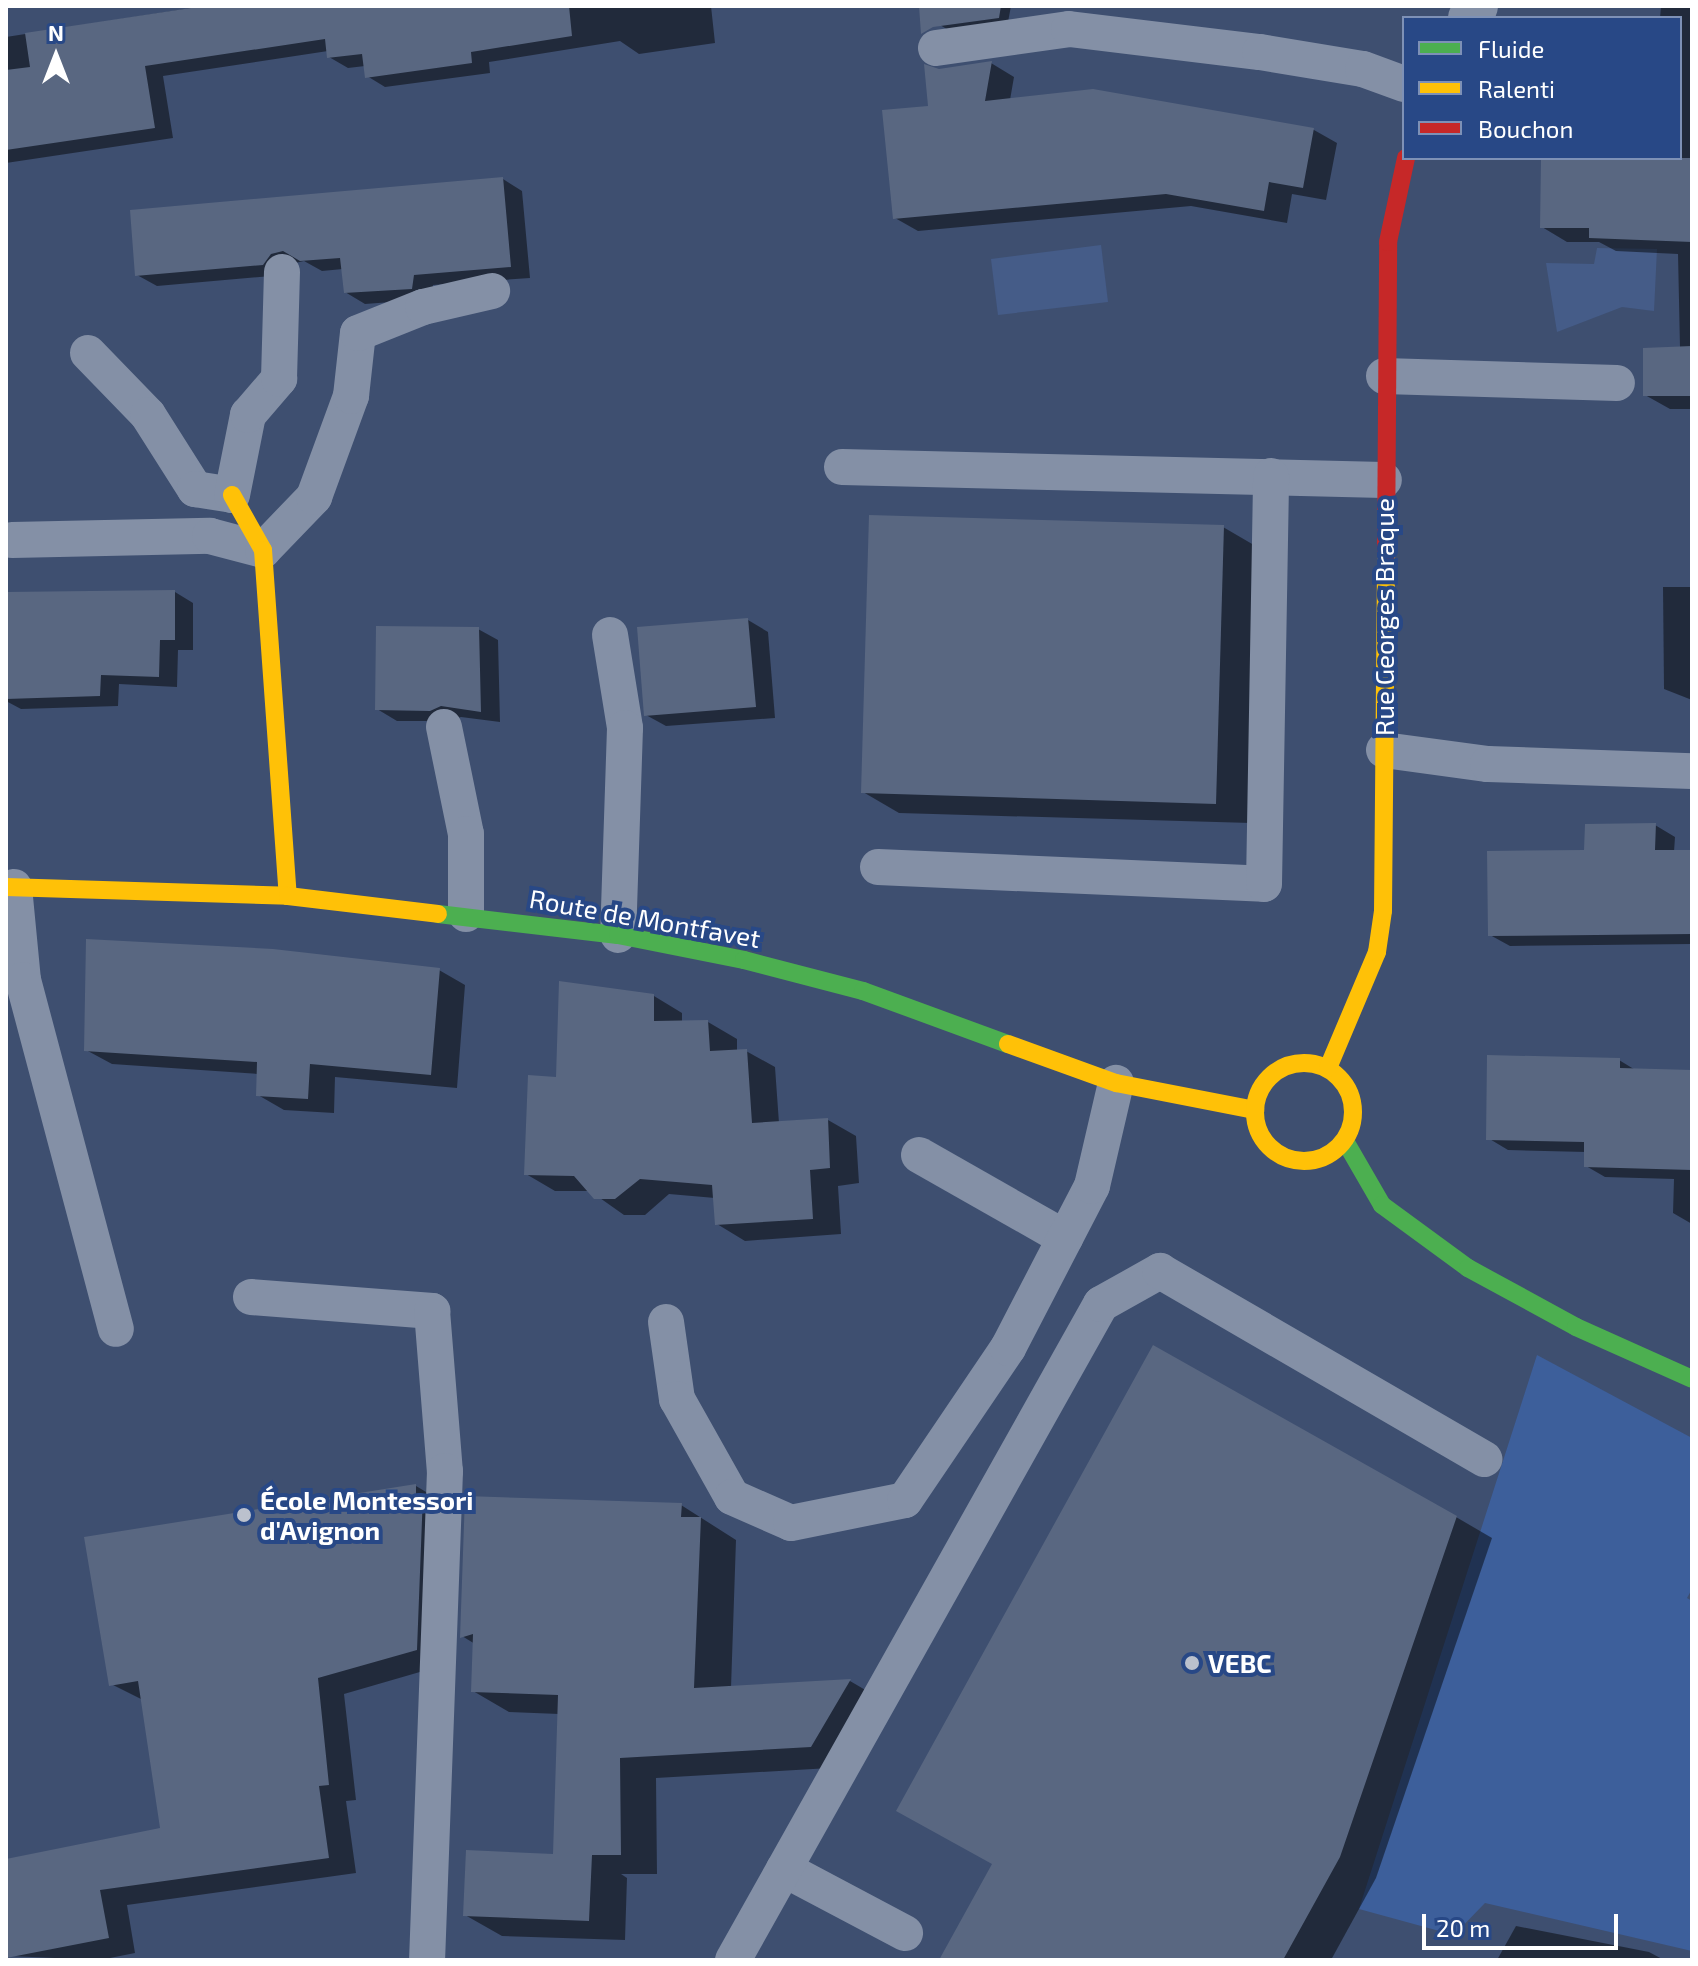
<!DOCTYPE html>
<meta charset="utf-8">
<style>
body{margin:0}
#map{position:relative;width:1698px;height:1966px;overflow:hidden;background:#3e4f70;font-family:"Exo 2",sans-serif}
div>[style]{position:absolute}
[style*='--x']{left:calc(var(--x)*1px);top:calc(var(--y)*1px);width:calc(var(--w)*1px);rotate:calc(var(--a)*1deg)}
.green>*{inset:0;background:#3d5f9b}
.water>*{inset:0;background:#455c88}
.shadow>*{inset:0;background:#0007}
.building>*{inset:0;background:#596781}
.lane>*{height:36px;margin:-18px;padding:0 18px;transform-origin:18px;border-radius:18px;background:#8490a6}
.street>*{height:44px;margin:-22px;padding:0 22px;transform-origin:22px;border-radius:22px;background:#8490a6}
.fast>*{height:18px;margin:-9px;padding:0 9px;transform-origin:9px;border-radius:9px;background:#4caf50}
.slow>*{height:18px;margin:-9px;padding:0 9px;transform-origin:9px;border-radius:9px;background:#ffc107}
.slow>.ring{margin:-9px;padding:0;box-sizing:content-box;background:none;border:18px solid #ffc107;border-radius:50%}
.jam>*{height:18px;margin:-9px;padding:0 9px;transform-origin:9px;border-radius:9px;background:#c62828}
.dots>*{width:22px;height:22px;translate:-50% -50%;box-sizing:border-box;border:4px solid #284886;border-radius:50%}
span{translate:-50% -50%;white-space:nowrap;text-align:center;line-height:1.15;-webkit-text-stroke:8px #284886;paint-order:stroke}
.street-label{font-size:26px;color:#fff}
.poi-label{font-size:26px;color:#fff;font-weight:700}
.left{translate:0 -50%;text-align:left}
.frame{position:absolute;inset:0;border:8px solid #fff;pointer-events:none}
.legend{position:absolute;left:1402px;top:16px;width:280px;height:144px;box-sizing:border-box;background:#284886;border:2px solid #7e91b6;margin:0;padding:10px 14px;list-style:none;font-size:24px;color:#fff}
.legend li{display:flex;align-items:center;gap:16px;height:40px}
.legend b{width:40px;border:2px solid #7e91b6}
.north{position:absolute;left:16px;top:16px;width:80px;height:80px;-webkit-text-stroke:6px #284886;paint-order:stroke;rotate:0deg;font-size:22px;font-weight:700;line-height:32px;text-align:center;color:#fff}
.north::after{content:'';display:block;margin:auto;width:28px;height:36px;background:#fff;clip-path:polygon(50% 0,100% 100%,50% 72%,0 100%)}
.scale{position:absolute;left:1422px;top:1914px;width:196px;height:36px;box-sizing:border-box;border:4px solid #fff;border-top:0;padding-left:10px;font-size:24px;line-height:28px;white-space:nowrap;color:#fff;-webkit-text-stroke:6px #284886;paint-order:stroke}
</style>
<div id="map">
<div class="green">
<i style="clip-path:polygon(1537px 1355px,1692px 1438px,1692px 1589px,1687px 1598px,1692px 1601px,1692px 1951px,1485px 1903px,1454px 1935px,1359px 1909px)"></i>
</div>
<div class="water">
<i style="clip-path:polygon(1101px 245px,1108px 302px,998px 315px,991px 259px)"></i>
<i style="clip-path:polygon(1597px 248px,1657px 249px,1654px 311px,1622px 307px,1557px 332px,1546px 263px,1594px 264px)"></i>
</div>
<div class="shadow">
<i style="clip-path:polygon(205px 6px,711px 6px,715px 43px,639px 54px,620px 41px,489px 62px,490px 73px,385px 87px,367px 76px,365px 66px,348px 68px,329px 57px,328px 51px,163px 76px,173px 138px,6px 163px,6px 37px)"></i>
<i style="clip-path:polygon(944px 6px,1011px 6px,1008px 22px,950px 31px,940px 25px)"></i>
<i style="clip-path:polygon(1661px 6px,1692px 6px,1692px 409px,1670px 409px,1645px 395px,1680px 348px,1678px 254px,1616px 251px,1599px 242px,1567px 242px,1542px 227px,1543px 158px,1680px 158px,1680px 18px,1660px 18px)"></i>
<i style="clip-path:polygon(991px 63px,1014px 77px,1010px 100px,1314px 130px,1337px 143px,1326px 200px,1292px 194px,1287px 223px,1191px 206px,918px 231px,895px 218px,929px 108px)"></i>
<i style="clip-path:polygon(503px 179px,522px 191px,530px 278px,433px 285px,431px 299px,365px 304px,345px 292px,343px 269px,322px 271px,304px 261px,291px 264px,283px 275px,157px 286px,137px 275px)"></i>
<i style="clip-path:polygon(1223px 527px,1259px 548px,1251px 823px,899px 813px,863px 792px)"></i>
<i style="clip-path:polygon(1663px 587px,1692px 587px,1692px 700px,1664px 689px)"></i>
<i style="clip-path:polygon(175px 592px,193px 603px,193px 650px,178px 650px,177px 687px,119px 684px,118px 706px,21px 709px,6px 701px,6px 594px)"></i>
<i style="clip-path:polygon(748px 620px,768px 632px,775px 718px,666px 726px,646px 715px)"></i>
<i style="clip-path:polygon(478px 629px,498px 640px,500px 722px,461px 717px,451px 721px,397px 721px,377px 709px)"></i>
<i style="clip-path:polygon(1655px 825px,1675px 837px,1674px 852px,1692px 852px,1692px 944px,1510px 946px,1490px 935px,1586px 852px)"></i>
<i style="clip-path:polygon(439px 970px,465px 985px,457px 1088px,335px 1077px,334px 1113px,284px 1110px,258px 1095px,258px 1074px,112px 1064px,86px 1050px)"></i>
<i style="clip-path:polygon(654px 996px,682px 1013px,682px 1023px,708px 1022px,737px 1039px,737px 1051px,746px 1051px,775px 1067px,779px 1123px,828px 1120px,856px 1136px,859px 1183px,838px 1186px,841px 1234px,745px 1241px,717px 1224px,715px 1198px,669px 1194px,645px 1215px,624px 1215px,590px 1191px,555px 1191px,526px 1174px,558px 1079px)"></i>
<i style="clip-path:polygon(1619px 1060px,1637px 1071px,1692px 1072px,1692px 1224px,1673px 1213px,1674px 1179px,1605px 1177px,1586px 1166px,1586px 1152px,1508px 1150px,1488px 1138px)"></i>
<i style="clip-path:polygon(416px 1486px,443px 1502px,444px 1665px,344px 1694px,356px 1800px,346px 1801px,356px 1873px,127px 1905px,135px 1953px,100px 1960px,9px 1956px,6px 1861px,162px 1830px,143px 1700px,111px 1684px)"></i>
<i style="clip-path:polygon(681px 1505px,736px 1540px,731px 1688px,850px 1681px,886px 1702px,847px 1767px,656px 1778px,657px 1874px,621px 1874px,627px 1878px,625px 1940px,502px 1936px,465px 1915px,554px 1856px,559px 1714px,509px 1712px,473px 1691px,475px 1644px,462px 1636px)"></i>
<i style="clip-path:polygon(1456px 1517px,1492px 1538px,1376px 1878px,1331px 1960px,941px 1960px)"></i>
<i style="clip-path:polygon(1516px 1926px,1649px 1952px,1664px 1960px,1497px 1960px)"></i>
</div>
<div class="building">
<i style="clip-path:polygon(204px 6px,569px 6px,572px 36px,471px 52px,472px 63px,365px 78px,362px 54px,327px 58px,325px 39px,145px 66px,155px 128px,6px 150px,6px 70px,30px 67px,25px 33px)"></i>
<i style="clip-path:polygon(919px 6px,1001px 6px,999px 18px,933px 27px,921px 34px)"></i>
<i style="clip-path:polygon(992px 61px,985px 101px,1093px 89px,1314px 128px,1303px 188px,1269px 182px,1264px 211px,1166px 194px,893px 219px,882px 110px,928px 106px,924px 64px,939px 69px)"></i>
<i style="clip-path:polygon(1541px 158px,1692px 158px,1692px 242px,1589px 238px,1589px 228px,1540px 228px)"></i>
<i style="clip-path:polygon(503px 177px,511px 267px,414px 275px,412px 289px,344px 293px,340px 258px,300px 261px,283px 251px,271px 254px,263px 265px,135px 276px,130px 210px)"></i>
<i style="clip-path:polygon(1692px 346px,1692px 396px,1643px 396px,1643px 348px)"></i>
<i style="clip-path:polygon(869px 515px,1224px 525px,1216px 804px,861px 793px)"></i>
<i style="clip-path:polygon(175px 590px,175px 640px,160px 640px,159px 677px,101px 675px,100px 696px,6px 699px,6px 592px)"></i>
<i style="clip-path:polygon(748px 618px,756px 707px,644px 716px,637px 627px)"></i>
<i style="clip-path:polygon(376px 626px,479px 627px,481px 712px,441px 706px,430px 711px,375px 710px)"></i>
<i style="clip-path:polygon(1656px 823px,1655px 850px,1692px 850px,1692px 934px,1488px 936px,1487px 851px,1584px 850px,1585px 824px)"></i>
<i style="clip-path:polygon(86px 939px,273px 949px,440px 968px,431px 1075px,310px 1064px,308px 1099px,256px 1096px,257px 1062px,84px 1051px)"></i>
<i style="clip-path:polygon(559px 981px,654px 994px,654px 1021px,708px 1020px,710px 1051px,747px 1049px,752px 1123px,828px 1118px,830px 1168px,810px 1170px,813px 1219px,715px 1225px,712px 1185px,640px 1179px,615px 1199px,594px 1199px,574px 1176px,524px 1175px,528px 1075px,556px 1077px)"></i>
<i style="clip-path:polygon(1487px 1055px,1620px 1058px,1620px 1068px,1692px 1070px,1692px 1170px,1584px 1167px,1584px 1142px,1486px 1140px)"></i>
<i style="clip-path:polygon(1153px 1345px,1457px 1516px,1340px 1857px,1283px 1960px,939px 1960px,992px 1864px,896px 1811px)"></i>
<i style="clip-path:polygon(416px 1484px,416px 1494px,423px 1494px,417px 1650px,318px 1678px,329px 1785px,319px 1786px,329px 1858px,100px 1890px,109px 1938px,6px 1958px,6px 1859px,160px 1828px,138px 1681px,109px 1686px,84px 1537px)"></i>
<i style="clip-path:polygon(465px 1496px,682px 1503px,681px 1517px,701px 1517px,694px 1688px,851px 1679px,811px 1747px,620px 1758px,621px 1855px,582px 1855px,592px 1855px,589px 1921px,463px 1916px,466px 1850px,553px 1854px,558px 1695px,471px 1692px,473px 1634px,460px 1638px)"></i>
</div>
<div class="lane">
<i style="--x:936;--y:48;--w:134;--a:-8.1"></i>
<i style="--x:1069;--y:29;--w:192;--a:6.9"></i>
<i style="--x:1260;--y:52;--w:104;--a:9.4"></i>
<i style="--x:1363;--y:69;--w:44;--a:20.1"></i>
<i style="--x:88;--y:353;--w:86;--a:45.9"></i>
<i style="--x:148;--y:415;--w:88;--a:57.6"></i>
<i style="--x:195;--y:489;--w:37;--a:9"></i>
<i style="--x:232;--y:495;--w:82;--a:-78.7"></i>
<i style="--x:248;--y:415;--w:48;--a:-49.3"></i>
<i style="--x:279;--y:379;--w:107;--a:-88.4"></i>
<i style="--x:1384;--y:376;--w:233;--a:1.7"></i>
<i style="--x:842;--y:467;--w:542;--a:1.37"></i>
<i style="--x:12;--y:540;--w:198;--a:-1.2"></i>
<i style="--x:210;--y:536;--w:55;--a:14.8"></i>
<i style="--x:263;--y:550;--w:74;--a:-46.1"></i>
<i style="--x:314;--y:497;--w:108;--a:-69.9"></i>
<i style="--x:351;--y:396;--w:63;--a:-83.7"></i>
<i style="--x:358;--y:333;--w:70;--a:-21.8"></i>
<i style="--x:423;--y:307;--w:71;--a:-13.1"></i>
<i style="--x:610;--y:635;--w:94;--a:80.8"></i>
<i style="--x:625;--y:728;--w:207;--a:91.9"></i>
<i style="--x:444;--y:727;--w:109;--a:78.4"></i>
<i style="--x:466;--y:834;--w:80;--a:90"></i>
<i style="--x:1384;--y:750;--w:105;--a:7.7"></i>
<i style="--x:1488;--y:764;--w:204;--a:2"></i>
<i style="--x:878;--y:867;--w:386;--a:2.5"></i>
<i style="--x:1264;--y:884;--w:408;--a:-89"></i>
<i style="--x:14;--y:887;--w:93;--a:84.5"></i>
<i style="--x:23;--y:980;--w:361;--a:75.1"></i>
<i style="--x:919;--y:1155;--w:168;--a:29.6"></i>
<i style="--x:251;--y:1297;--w:182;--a:4.4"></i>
<i style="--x:432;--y:1311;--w:161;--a:85.4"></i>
<i style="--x:445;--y:1471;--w:489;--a:92.1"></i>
<i style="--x:666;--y:1322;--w:78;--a:81.9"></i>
<i style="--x:677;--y:1399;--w:112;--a:60.7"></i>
<i style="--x:732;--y:1497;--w:64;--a:23.8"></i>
<i style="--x:791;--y:1523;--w:116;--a:-11.4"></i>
<i style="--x:905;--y:1500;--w:184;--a:-55.9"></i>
<i style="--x:1008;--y:1348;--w:182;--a:-62.6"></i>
<i style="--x:1092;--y:1186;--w:106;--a:-76.9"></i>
<i style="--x:784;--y:1869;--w:137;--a:27.9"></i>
<i style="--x:733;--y:1960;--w:752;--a:-60.71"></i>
<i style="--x:1101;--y:1304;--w:68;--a:-29.2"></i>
<i style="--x:1160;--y:1271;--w:375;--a:30.1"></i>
</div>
<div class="street">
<i style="--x:1470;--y:18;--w:13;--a:-63"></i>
</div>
<div class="fast">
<i style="--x:438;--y:914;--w:181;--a:6.7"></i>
<i style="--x:618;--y:935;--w:128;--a:11.2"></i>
<i style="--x:744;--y:960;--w:123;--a:14.6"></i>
<i style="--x:863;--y:991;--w:154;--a:20.1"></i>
<i style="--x:1345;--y:1141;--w:74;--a:60"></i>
<i style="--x:1382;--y:1205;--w:107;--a:36.2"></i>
<i style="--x:1468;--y:1268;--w:123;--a:28.6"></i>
<i style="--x:1576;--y:1327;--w:127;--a:24.1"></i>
</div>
<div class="slow">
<i style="--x:232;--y:495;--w:63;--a:60.6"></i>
<i style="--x:263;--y:550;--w:347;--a:85.9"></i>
<i style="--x:6;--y:887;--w:282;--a:1.8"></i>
<i style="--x:288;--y:896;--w:151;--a:6.8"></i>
<i style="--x:1008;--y:1044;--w:115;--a:19.9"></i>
<i style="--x:1116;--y:1083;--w:142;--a:11"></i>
<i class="ring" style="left:1255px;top:1063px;width:80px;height:80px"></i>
<i style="--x:1328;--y:1068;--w:126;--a:-67.1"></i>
<i style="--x:1377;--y:952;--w:41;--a:-81.7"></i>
<i style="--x:1383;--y:911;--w:356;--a:-89.5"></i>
</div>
<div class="jam">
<i style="--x:1386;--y:555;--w:313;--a:-89.6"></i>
<i style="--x:1388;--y:242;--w:86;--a:-77.9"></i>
</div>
<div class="dots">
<i style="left:244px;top:1515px;background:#bbc1cd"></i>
<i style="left:1192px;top:1663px;background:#bbc1cd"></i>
</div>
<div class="street-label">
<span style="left:1384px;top:617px;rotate:-90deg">Rue Georges Braque</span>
<span style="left:645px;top:918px;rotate:10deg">Route de Montfavet</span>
</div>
<div class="poi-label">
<span class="left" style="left:260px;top:1515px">École Montessori<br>d'Avignon</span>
<span class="left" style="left:1208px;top:1663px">VEBC</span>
</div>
<div class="frame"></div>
<ul class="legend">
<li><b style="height:10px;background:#4caf50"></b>Fluide</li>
<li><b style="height:10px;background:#ffc107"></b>Ralenti</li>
<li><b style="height:10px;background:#c62828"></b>Bouchon</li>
</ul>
<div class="north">N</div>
<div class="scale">20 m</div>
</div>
